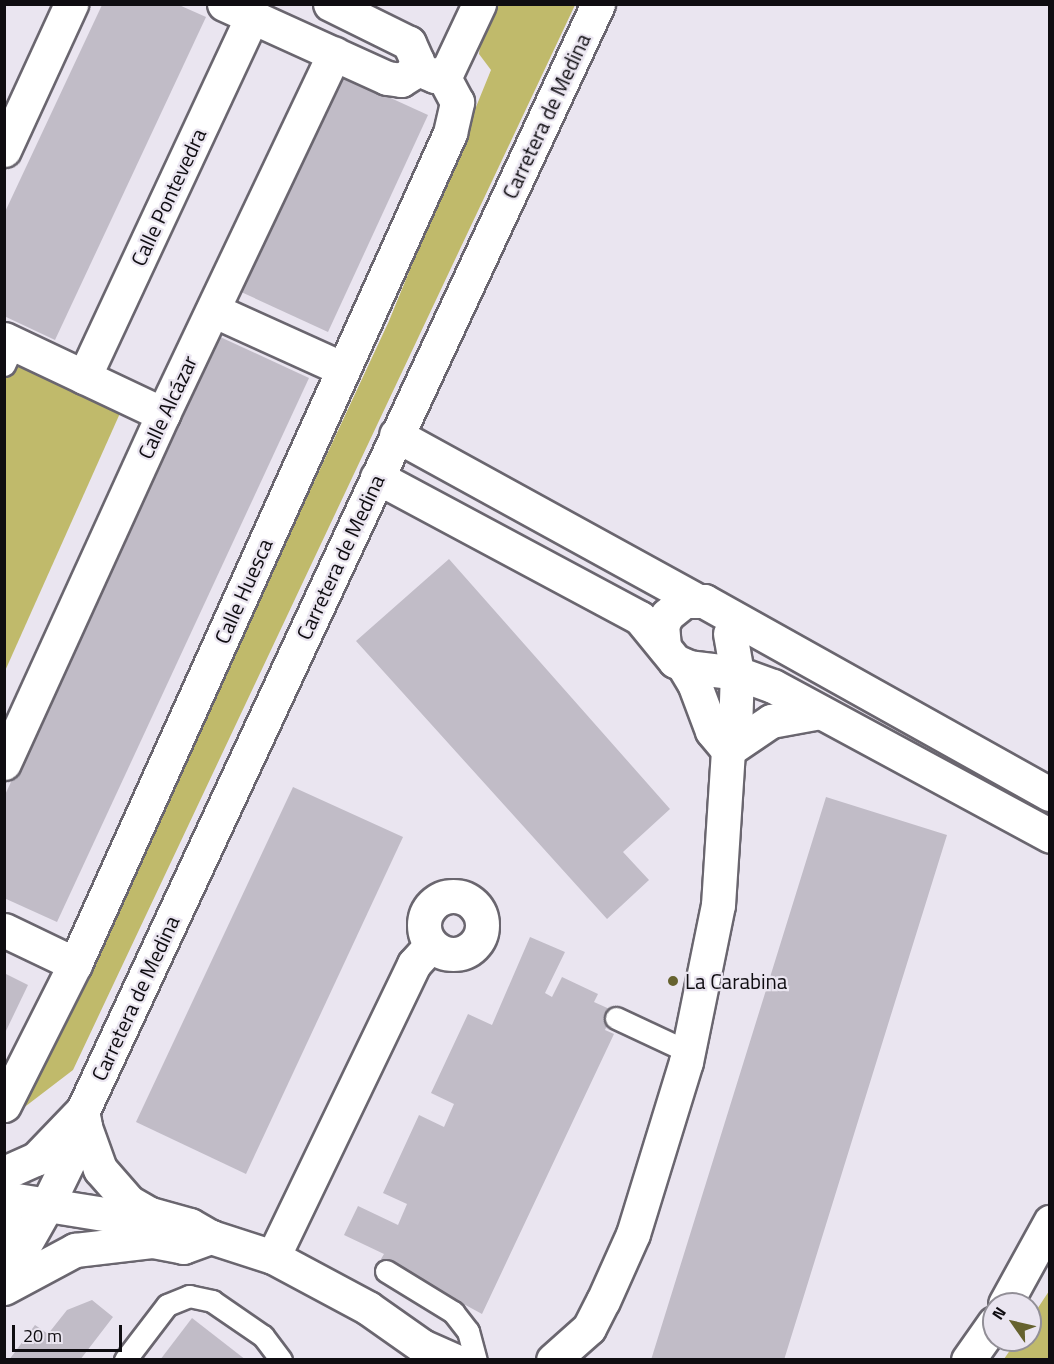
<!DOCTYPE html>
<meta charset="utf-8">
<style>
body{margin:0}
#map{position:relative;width:1054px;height:1364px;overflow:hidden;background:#eae5f0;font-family:"Titillium Web",sans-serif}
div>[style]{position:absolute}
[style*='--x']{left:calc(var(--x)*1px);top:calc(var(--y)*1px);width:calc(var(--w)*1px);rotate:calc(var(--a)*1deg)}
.green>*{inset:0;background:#c0ba6b}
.building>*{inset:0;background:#c1bcc7}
.roads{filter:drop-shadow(2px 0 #6a666f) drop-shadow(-2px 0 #6a666f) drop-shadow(0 2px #6a666f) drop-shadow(0 -2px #6a666f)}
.lane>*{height:21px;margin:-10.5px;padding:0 10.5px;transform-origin:10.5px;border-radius:10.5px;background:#fff}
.street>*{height:33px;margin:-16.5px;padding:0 16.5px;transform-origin:16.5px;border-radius:16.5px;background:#fff}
.street>.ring{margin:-16.5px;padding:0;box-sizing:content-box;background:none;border:33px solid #fff;border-radius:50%}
.secondary>*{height:33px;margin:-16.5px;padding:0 16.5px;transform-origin:16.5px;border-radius:16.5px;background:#fff}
.dots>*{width:16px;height:16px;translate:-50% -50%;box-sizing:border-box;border:3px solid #eae5f0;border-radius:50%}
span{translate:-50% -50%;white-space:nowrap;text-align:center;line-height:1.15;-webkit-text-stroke:4.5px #eae5f0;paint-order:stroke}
.street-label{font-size:21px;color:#0f0d11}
.poi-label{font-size:21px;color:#0f0d11}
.left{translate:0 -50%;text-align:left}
.frame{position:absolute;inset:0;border:6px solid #0f0d11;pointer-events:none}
.north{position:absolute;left:982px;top:1292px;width:60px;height:60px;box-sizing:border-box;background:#eae5f0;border:2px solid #928f97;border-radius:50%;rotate:304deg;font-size:16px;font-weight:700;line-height:24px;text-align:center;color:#0f0d11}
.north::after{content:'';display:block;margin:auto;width:21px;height:27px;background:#66622f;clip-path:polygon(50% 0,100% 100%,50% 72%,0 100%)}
.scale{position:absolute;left:12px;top:1325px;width:110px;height:27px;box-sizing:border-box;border:3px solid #0f0d11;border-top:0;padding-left:8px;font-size:18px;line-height:21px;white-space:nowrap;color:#0f0d11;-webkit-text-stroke:4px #eae5f0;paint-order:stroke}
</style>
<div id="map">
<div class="green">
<i style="clip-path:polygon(495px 5px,575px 5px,73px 1070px,22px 1109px,389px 321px,491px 70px,479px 54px,481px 36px)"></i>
<i style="clip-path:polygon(5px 359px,121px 411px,5px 671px)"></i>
<i style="clip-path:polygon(1049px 1291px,1049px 1359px,1004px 1359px,1017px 1340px,1030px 1340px,1030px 1320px)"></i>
</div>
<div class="building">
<i style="clip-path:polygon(102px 5px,179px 5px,206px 17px,55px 340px,4px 316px,4px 214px)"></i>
<i style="clip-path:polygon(338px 74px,428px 115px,328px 332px,239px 291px)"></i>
<i style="clip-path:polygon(218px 336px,309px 378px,57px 922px,4px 898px,4px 797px)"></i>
<i style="clip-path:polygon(449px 559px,670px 809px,623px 852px,649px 880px,607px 919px,356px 641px)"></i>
<i style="clip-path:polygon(293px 787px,403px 837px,246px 1174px,136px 1122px)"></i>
<i style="clip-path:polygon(826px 797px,947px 835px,890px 1018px,784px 1360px,651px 1360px)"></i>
<i style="clip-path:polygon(530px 937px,565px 952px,545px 993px,552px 997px,562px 977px,598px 994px,594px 1002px,614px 1011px,605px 1030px,614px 1034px,482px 1314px,381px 1259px,384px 1254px,344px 1235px,358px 1206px,398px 1225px,407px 1204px,383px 1193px,419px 1115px,444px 1127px,454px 1104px,431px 1093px,468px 1014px,492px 1025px)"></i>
<i style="clip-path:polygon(4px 973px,28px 985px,4px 1035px)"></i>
<i style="clip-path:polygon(92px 1300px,113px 1317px,80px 1360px,9px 1360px,35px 1325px,48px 1334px,67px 1310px)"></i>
<i style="clip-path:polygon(192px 1318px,246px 1360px,160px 1360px)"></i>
</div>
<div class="roads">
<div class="lane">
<i style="--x:4;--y:365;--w:23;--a:-65"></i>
<i style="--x:616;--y:1018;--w:81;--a:25"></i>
<i style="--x:386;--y:1271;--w:79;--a:31.5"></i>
<i style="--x:453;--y:1312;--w:24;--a:52"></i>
<i style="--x:468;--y:1331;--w:30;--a:75"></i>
<i style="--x:125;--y:1360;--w:69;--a:-52.6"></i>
<i style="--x:167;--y:1305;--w:24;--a:-22"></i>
<i style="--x:189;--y:1296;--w:24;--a:12"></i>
<i style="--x:212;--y:1301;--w:62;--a:34.5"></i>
<i style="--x:263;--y:1336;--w:30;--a:53"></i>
</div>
<div class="street">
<i style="--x:224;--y:4;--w:179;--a:24.4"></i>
<i style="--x:387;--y:78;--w:14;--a:8"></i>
<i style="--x:401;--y:80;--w:13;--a:-32"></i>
<i style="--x:412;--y:73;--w:13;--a:-67"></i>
<i style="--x:417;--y:61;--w:20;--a:-114"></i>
<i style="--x:409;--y:43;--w:88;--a:-153.7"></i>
<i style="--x:423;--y:71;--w:13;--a:23"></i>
<i style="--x:435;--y:76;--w:14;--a:-25"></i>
<i style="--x:448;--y:70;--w:73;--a:-64.8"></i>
<i style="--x:4;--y:150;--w:161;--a:-65.3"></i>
<i style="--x:213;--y:310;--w:143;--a:24.4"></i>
<i style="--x:4;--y:339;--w:176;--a:25.3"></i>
<i style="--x:84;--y:377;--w:397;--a:-65"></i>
<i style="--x:396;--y:435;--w:342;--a:28.8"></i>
<i style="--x:377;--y:477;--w:298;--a:28.2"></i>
<i style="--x:640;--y:618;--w:55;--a:50.9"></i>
<i style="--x:675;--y:661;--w:15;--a:23"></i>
<i style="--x:689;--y:667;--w:48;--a:7.1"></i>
<i style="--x:737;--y:673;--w:38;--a:20"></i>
<i style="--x:773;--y:686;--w:315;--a:28.4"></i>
<i style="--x:664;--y:647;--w:22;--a:-95"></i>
<i style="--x:662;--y:625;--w:11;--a:-63"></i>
<i style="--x:667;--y:615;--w:22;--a:-39"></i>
<i style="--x:684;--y:601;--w:20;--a:0"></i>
<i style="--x:704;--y:601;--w:396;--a:29.2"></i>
<i style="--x:683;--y:665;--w:21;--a:59"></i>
<i style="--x:694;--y:683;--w:51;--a:69.4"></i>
<i style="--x:712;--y:731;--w:25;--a:50"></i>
<i style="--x:728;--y:750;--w:52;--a:-34"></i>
<i style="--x:771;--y:721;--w:50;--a:-10.4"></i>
<i style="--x:4;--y:763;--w:384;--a:-65.5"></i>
<i style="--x:163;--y:414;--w:399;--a:-64.6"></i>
<i class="ring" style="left:424px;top:896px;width:25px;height:25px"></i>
<i style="--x:4;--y:930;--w:79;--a:25.6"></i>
<i style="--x:4;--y:1105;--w:158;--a:-63.3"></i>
<i style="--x:75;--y:964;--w:912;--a:-65.71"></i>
<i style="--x:450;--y:133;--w:32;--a:-77"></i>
<i style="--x:457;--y:102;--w:32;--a:-118"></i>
<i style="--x:85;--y:1127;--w:45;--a:70.3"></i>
<i style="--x:100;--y:1169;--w:44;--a:48.7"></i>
<i style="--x:129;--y:1202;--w:24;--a:30"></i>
<i style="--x:150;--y:1214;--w:41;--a:15.4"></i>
<i style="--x:190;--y:1225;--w:24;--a:30"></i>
<i style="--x:211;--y:1237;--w:65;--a:17.9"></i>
<i style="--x:273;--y:1257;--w:108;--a:28.2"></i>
<i style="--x:368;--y:1308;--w:66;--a:35.1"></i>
<i style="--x:422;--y:1346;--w:34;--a:24"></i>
<i style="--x:4;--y:1198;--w:121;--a:9.1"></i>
<i style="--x:123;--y:1217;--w:27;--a:-6"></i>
<i style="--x:273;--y:1257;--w:325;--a:-64.3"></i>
<i style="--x:414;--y:964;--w:25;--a:-48"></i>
<i style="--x:4;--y:1288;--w:81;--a:-28.2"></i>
<i style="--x:75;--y:1250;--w:79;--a:-6.6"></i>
<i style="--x:153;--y:1241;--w:31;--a:11"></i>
<i style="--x:183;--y:1247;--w:30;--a:-20"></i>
<i style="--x:1005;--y:1304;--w:94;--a:-61.2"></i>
<i style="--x:553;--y:1360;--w:48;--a:-41.6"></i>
<i style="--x:589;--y:1328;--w:30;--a:-63"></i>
<i style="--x:603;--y:1301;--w:73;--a:-65.9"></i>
<i style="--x:633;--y:1234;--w:180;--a:-72.9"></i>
<i style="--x:686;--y:1062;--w:160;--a:-78.5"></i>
<i style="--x:718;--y:905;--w:155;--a:-86.3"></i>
<i style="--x:728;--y:750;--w:22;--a:-72"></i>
<i style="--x:735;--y:729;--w:56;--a:-88"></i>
<i style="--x:737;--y:673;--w:40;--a:-100"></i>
<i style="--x:968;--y:1360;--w:45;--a:-54.9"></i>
</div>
<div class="secondary">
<i style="--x:4;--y:1173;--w:35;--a:-24"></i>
<i style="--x:36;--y:1159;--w:68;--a:-46.2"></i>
<i style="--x:83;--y:1110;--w:1220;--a:-65.03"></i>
<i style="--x:4;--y:1217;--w:24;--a:71"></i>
<i style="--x:12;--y:1240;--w:33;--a:97"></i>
<i style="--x:4;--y:1281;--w:87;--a:-60.5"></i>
<i style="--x:47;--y:1205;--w:87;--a:-64"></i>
<i style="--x:85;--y:1127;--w:7;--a:-98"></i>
</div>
</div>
<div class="dots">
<i style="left:673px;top:981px;background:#66622f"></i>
</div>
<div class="street-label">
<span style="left:546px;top:116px;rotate:-65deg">Carretera de Medina</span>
<span style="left:168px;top:197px;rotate:-65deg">Calle Pontevedra</span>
<span style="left:167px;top:407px;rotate:-65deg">Calle Alcázar</span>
<span style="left:340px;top:557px;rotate:-65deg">Carretera de Medina</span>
<span style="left:243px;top:591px;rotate:-66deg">Calle Huesca</span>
<span style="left:135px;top:998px;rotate:-65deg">Carretera de Medina</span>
</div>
<div class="poi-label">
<span class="left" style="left:685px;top:981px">La Carabina</span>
</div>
<div class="frame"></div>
<div class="north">N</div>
<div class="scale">20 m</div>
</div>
